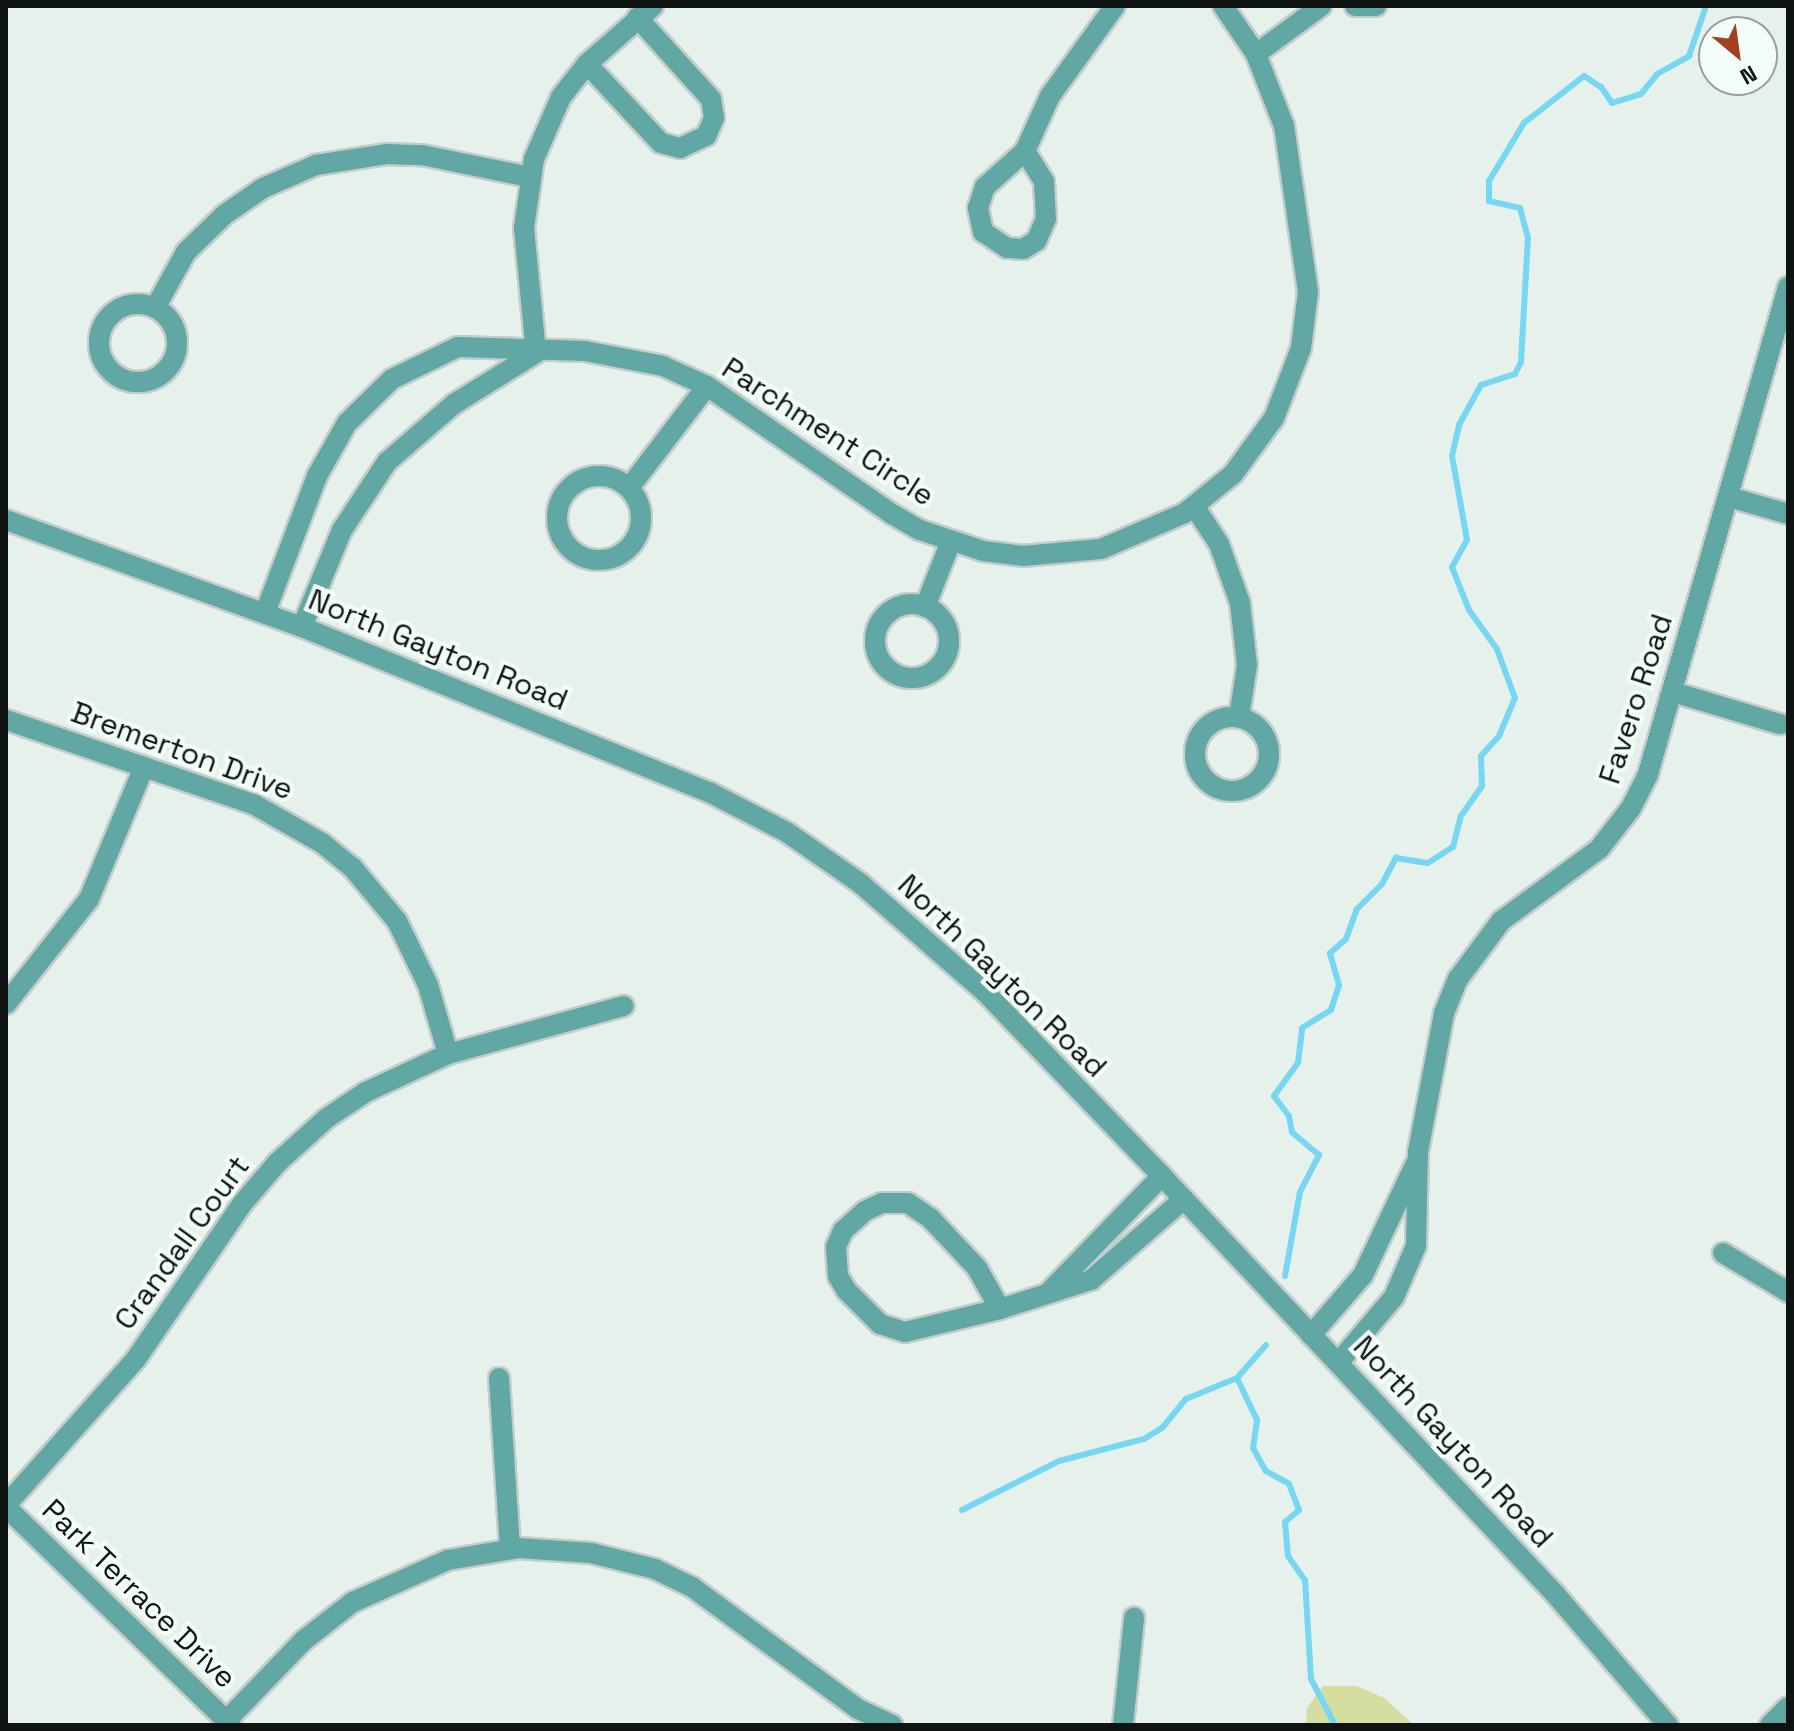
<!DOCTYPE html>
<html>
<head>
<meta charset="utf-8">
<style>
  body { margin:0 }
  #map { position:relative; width:1794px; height:1731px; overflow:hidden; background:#e6f1ec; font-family:"Space Grotesk",sans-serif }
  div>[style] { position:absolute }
  .green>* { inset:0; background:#d5dda1 }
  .stream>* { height:6px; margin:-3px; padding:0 3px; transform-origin:3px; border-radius:3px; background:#77d6f1 }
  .roads { filter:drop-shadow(2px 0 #c4cdc9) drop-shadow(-2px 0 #c4cdc9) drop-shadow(0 2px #c4cdc9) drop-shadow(0 -2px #c4cdc9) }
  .minor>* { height:20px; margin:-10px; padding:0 10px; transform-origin:10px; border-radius:10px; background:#61a7a4 }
  .minor>.ring { margin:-10px; padding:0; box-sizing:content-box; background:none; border:20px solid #61a7a4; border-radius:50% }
  span { translate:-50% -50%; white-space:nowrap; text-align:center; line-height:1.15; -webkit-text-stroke:8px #f3fef9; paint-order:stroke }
  .street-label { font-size:30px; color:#0f1311 }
  .frame { position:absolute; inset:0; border:8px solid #0f1311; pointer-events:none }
  .north { position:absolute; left:1698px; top:16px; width:80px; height:80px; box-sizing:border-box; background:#f3fef9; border:2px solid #98a09c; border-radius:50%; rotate:151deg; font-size:22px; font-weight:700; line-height:32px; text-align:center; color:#0f1311 }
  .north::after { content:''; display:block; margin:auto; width:28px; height:36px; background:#a63e21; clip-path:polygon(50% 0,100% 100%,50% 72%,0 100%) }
</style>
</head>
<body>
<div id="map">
  <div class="green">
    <i style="clip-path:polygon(1323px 1686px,1357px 1686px,1384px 1698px,1414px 1725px,1306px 1725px,1307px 1708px)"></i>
  </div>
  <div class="stream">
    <i style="left:1285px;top:1276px;width:85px;rotate:-79.9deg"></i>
    <i style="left:1300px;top:1192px;width:42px;rotate:-62.8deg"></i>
    <i style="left:1319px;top:1155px;width:35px;rotate:-140deg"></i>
    <i style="left:1292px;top:1132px;width:16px;rotate:-101deg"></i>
    <i style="left:1289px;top:1116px;width:25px;rotate:-127deg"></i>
    <i style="left:1274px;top:1096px;width:41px;rotate:-54deg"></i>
    <i style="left:1298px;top:1063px;width:35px;rotate:-83deg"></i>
    <i style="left:1302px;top:1028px;width:34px;rotate:-32deg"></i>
    <i style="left:1331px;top:1010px;width:26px;rotate:-72deg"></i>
    <i style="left:1339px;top:985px;width:33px;rotate:-106deg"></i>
    <i style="left:1330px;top:953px;width:21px;rotate:-41deg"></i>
    <i style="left:1346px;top:939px;width:32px;rotate:-70deg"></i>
    <i style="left:1357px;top:909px;width:35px;rotate:-45deg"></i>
    <i style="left:1382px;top:884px;width:30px;rotate:-62deg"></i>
    <i style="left:1396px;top:858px;width:32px;rotate:9deg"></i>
    <i style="left:1428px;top:863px;width:30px;rotate:-33deg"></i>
    <i style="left:1453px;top:847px;width:32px;rotate:-76deg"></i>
    <i style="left:1461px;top:816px;width:37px;rotate:-55deg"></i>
    <i style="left:1482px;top:786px;width:30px;rotate:-92deg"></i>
    <i style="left:1481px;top:756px;width:27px;rotate:-48deg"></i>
    <i style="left:1499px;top:736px;width:41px;rotate:-67.2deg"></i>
    <i style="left:1515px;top:698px;width:52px;rotate:-110.2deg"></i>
    <i style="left:1497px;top:649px;width:48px;rotate:-125.7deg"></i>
    <i style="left:1469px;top:610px;width:46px;rotate:-111.6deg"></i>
    <i style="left:1452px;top:567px;width:31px;rotate:-61deg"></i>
    <i style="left:1467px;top:540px;width:85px;rotate:-100.1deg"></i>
    <i style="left:1452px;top:456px;width:32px;rotate:-77deg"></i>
    <i style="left:1459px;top:425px;width:46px;rotate:-61.2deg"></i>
    <i style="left:1481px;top:385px;width:36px;rotate:-18deg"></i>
    <i style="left:1515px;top:374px;width:13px;rotate:-63deg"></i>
    <i style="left:1521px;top:362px;width:124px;rotate:-86.8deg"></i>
    <i style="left:1528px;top:238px;width:31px;rotate:-105deg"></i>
    <i style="left:1520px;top:208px;width:32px;rotate:-167deg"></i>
    <i style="left:1489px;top:201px;width:20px;rotate:-90deg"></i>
    <i style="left:1489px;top:181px;width:68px;rotate:-58.9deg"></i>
    <i style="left:1524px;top:123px;width:76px;rotate:-38.1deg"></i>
    <i style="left:1584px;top:76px;width:20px;rotate:33deg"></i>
    <i style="left:1601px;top:87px;width:19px;rotate:55deg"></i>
    <i style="left:1612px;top:103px;width:30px;rotate:-17deg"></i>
    <i style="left:1641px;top:94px;width:26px;rotate:-51deg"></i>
    <i style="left:1657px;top:74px;width:37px;rotate:-29deg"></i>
    <i style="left:1689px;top:56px;width:53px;rotate:-71.2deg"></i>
    <i style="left:1237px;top:1378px;width:47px;rotate:64.5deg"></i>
    <i style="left:1257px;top:1420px;width:28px;rotate:98deg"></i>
    <i style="left:1253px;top:1448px;width:26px;rotate:61deg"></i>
    <i style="left:1266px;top:1471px;width:26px;rotate:29deg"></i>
    <i style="left:1289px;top:1484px;width:28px;rotate:69deg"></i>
    <i style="left:1299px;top:1510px;width:18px;rotate:139deg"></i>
    <i style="left:1285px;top:1522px;width:34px;rotate:85deg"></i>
    <i style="left:1288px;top:1556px;width:29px;rotate:55deg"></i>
    <i style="left:1305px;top:1580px;width:99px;rotate:86.5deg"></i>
    <i style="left:1311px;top:1679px;width:52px;rotate:62.4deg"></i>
    <i style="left:962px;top:1510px;width:109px;rotate:-26.8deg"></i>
    <i style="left:1059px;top:1461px;width:88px;rotate:-14.5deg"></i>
    <i style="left:1144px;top:1439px;width:22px;rotate:-32deg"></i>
    <i style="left:1163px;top:1427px;width:36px;rotate:-51deg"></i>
    <i style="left:1186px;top:1399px;width:55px;rotate:-22.4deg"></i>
    <i style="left:1237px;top:1378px;width:44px;rotate:-48.7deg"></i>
  </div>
  <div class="roads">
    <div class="minor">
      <i style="left:1355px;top:6px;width:21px"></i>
      <i style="left:1256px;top:54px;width:81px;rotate:-36.4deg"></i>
      <i style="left:587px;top:64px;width:108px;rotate:46.9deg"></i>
      <i style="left:661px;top:143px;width:20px;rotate:15deg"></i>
      <i style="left:680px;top:148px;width:29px;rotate:-25deg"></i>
      <i style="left:706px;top:136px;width:20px;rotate:-66deg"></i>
      <i style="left:714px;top:118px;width:19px;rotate:-99deg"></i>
      <i style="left:711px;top:99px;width:110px;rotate:-132.1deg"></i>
      <i style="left:1025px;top:151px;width:36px;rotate:58deg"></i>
      <i style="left:1044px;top:182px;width:37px;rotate:87deg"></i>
      <i style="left:1046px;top:219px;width:24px;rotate:114deg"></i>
      <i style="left:1036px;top:241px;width:15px;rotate:148deg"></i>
      <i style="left:1023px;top:249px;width:16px;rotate:-176deg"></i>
      <i style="left:1007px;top:248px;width:29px;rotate:-146deg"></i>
      <i style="left:983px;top:232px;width:25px;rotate:-102deg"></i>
      <i style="left:978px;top:208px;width:22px;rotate:-72deg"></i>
      <i style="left:985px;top:187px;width:54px;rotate:-42deg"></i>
      <i style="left:1025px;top:151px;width:60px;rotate:-65.6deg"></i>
      <i style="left:1050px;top:96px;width:111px;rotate:-54.2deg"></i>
      <i class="ring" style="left:99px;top:304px;width:58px;height:58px"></i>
      <i style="left:155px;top:308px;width:64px;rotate:-61deg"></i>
      <i style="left:186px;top:252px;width:53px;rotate:-44.2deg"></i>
      <i style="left:224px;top:215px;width:47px;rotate:-34.7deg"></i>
      <i style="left:263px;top:188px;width:58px;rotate:-23.5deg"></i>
      <i style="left:316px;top:165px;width:71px;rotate:-8.9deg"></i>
      <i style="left:386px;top:154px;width:36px;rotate:2deg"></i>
      <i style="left:422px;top:155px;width:109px;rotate:11.6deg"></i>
      <i style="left:536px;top:353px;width:126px;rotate:-95.5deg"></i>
      <i style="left:524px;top:228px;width:70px;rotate:-81.8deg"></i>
      <i style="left:534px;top:159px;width:68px;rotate:-66.5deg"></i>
      <i style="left:561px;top:97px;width:42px;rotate:-51.8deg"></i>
      <i style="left:587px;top:64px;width:88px;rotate:-41.3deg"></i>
      <i class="ring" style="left:557px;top:476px;width:64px;height:64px"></i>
      <i style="left:629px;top:488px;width:128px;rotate:-52.6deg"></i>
      <i style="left:1729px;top:497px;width:61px;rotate:16.1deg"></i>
      <i style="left:1194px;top:506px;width:45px;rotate:56.7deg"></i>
      <i style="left:1219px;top:544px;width:63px;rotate:70.4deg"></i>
      <i style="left:1240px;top:603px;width:62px;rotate:83.6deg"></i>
      <i style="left:1247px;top:665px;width:53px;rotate:98.7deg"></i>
      <i style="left:6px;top:520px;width:315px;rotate:19.9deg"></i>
      <i style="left:302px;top:627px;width:439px;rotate:22.1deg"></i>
      <i style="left:709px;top:792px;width:89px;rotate:27.4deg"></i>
      <i style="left:788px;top:833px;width:88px;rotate:34.8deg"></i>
      <i style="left:860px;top:883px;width:166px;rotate:41.1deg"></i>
      <i style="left:985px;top:992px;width:255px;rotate:46.1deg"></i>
      <i style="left:1162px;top:1176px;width:575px;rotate:46.76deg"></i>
      <i style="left:1556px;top:1595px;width:172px;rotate:49.3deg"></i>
      <i class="ring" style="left:875px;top:604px;width:54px;height:54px"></i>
      <i style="left:925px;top:607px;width:71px;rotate:-68.5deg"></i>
      <i style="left:265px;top:613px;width:147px;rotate:-69.2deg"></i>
      <i style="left:317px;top:476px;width:61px;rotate:-60.5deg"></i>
      <i style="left:347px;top:423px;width:63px;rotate:-44.4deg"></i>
      <i style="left:392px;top:379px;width:73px;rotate:-25.9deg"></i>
      <i style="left:458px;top:347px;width:127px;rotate:1.8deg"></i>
      <i style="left:585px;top:351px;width:79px;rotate:10.9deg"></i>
      <i style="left:663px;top:366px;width:48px;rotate:24.4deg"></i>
      <i style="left:707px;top:386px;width:225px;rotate:34.7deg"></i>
      <i style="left:892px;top:514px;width:32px;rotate:30deg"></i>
      <i style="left:920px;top:530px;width:66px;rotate:18.4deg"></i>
      <i style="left:983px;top:551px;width:40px;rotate:7.1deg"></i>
      <i style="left:1023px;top:556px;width:78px;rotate:-5.1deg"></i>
      <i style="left:1101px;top:549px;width:91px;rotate:-23.2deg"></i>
      <i style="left:1185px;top:513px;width:62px;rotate:-39.1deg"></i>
      <i style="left:1233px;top:474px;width:69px;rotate:-53.8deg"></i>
      <i style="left:1274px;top:418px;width:75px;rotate:-68.9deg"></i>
      <i style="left:1301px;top:348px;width:56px;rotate:-82.9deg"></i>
      <i style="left:1308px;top:292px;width:168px;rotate:-98.2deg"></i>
      <i style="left:1284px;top:126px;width:77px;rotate:-111.3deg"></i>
      <i style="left:1256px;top:54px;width:58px;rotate:-124.5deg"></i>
      <i style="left:302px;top:627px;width:105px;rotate:-67.6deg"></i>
      <i style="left:342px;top:530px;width:82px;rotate:-56.5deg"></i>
      <i style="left:387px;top:462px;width:89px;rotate:-40.9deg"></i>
      <i style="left:454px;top:404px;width:97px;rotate:-31.9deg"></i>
      <i style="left:1673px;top:692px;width:112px;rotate:16.7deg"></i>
      <i class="ring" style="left:1195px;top:717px;width:54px;height:54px"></i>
      <i style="left:6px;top:720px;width:263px;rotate:18.8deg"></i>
      <i style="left:255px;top:805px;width:77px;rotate:29.6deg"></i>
      <i style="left:322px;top:843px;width:38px;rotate:39deg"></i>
      <i style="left:352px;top:867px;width:70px;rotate:50.2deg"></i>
      <i style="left:397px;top:921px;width:71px;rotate:64.2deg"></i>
      <i style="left:428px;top:985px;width:72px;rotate:73.8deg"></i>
      <i style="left:6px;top:1004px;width:134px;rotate:-51.7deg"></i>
      <i style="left:89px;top:899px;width:143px;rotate:-67.4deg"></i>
      <i style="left:1723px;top:1253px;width:76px;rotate:31deg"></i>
      <i style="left:1049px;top:1292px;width:162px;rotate:-45.8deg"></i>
      <i style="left:1000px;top:1309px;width:47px;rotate:-119.3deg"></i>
      <i style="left:977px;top:1268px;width:69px;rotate:-133.2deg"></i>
      <i style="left:930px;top:1218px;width:27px;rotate:-146deg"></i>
      <i style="left:908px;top:1203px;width:26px;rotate:180deg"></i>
      <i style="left:882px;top:1203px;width:19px;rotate:155deg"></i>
      <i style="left:865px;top:1211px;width:30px;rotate:138deg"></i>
      <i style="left:843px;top:1231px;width:17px;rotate:114deg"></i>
      <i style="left:836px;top:1247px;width:29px;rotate:86deg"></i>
      <i style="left:838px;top:1276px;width:16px;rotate:60deg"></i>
      <i style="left:846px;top:1290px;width:48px;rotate:45deg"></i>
      <i style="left:880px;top:1324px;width:26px;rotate:18deg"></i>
      <i style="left:905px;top:1332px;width:98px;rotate:-13.6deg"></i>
      <i style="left:1000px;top:1309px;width:96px;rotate:-17.7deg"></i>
      <i style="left:1091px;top:1280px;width:123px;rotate:-41.1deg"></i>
      <i style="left:1311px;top:1335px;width:79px;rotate:-49.1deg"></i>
      <i style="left:1363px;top:1275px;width:122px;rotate:-64.7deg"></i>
      <i style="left:1338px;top:1363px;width:87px;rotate:-49.7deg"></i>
      <i style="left:1394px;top:1297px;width:56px;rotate:-66.7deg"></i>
      <i style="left:1416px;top:1246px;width:94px;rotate:-88.8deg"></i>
      <i style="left:1418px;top:1152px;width:141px;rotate:-79.4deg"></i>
      <i style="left:1444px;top:1013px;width:37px;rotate:-68deg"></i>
      <i style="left:1458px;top:979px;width:72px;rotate:-53.4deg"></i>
      <i style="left:1501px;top:921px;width:122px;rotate:-36.3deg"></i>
      <i style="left:1599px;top:849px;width:52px;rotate:-52deg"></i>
      <i style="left:1631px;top:808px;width:38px;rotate:-63deg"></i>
      <i style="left:1648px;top:774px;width:507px;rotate:-73.96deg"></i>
      <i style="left:499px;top:1378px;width:171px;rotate:86.3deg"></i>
      <i style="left:6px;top:1505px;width:195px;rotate:-48.3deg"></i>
      <i style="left:136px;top:1359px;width:188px;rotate:-55.6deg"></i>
      <i style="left:242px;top:1204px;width:54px;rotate:-49.5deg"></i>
      <i style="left:277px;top:1163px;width:67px;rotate:-42deg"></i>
      <i style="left:327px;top:1118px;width:47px;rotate:-33.7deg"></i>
      <i style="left:366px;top:1092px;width:90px;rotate:-24.9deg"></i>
      <i style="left:448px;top:1054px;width:182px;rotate:-15.3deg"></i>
      <i style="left:6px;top:1507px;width:313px;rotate:44.1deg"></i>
      <i style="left:227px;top:1720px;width:110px;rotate:-46.1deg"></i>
      <i style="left:303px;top:1641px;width:63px;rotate:-38deg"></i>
      <i style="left:353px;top:1602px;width:104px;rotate:-23.9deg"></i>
      <i style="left:448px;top:1560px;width:71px;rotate:-9.7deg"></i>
      <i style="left:518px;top:1548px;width:73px;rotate:3.9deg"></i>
      <i style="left:591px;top:1553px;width:66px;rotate:14deg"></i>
      <i style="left:655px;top:1569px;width:41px;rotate:25.9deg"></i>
      <i style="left:692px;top:1587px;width:206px;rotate:36.3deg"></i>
      <i style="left:858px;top:1709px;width:38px;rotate:25deg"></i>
      <i style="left:1123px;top:1725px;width:108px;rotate:-84.1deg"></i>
      <i style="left:1770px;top:1725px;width:25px;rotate:-45deg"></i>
    </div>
  </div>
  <div class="street-label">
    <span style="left:828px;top:432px;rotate:33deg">Parchment Circle</span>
    <span style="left:438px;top:650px;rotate:22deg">North Gayton Road</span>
    <span style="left:1636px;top:699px;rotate:-72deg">Favero Road</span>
    <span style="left:182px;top:751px;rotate:20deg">Bremerton Drive</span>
    <span style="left:1002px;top:976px;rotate:44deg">North Gayton Road</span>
    <span style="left:182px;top:1243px;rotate:-54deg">Crandall Court</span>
    <span style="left:1453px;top:1442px;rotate:47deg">North Gayton Road</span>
    <span style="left:139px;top:1594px;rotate:44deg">Park Terrace Drive</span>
  </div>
  <div class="frame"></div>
  <div class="north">N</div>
</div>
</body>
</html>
